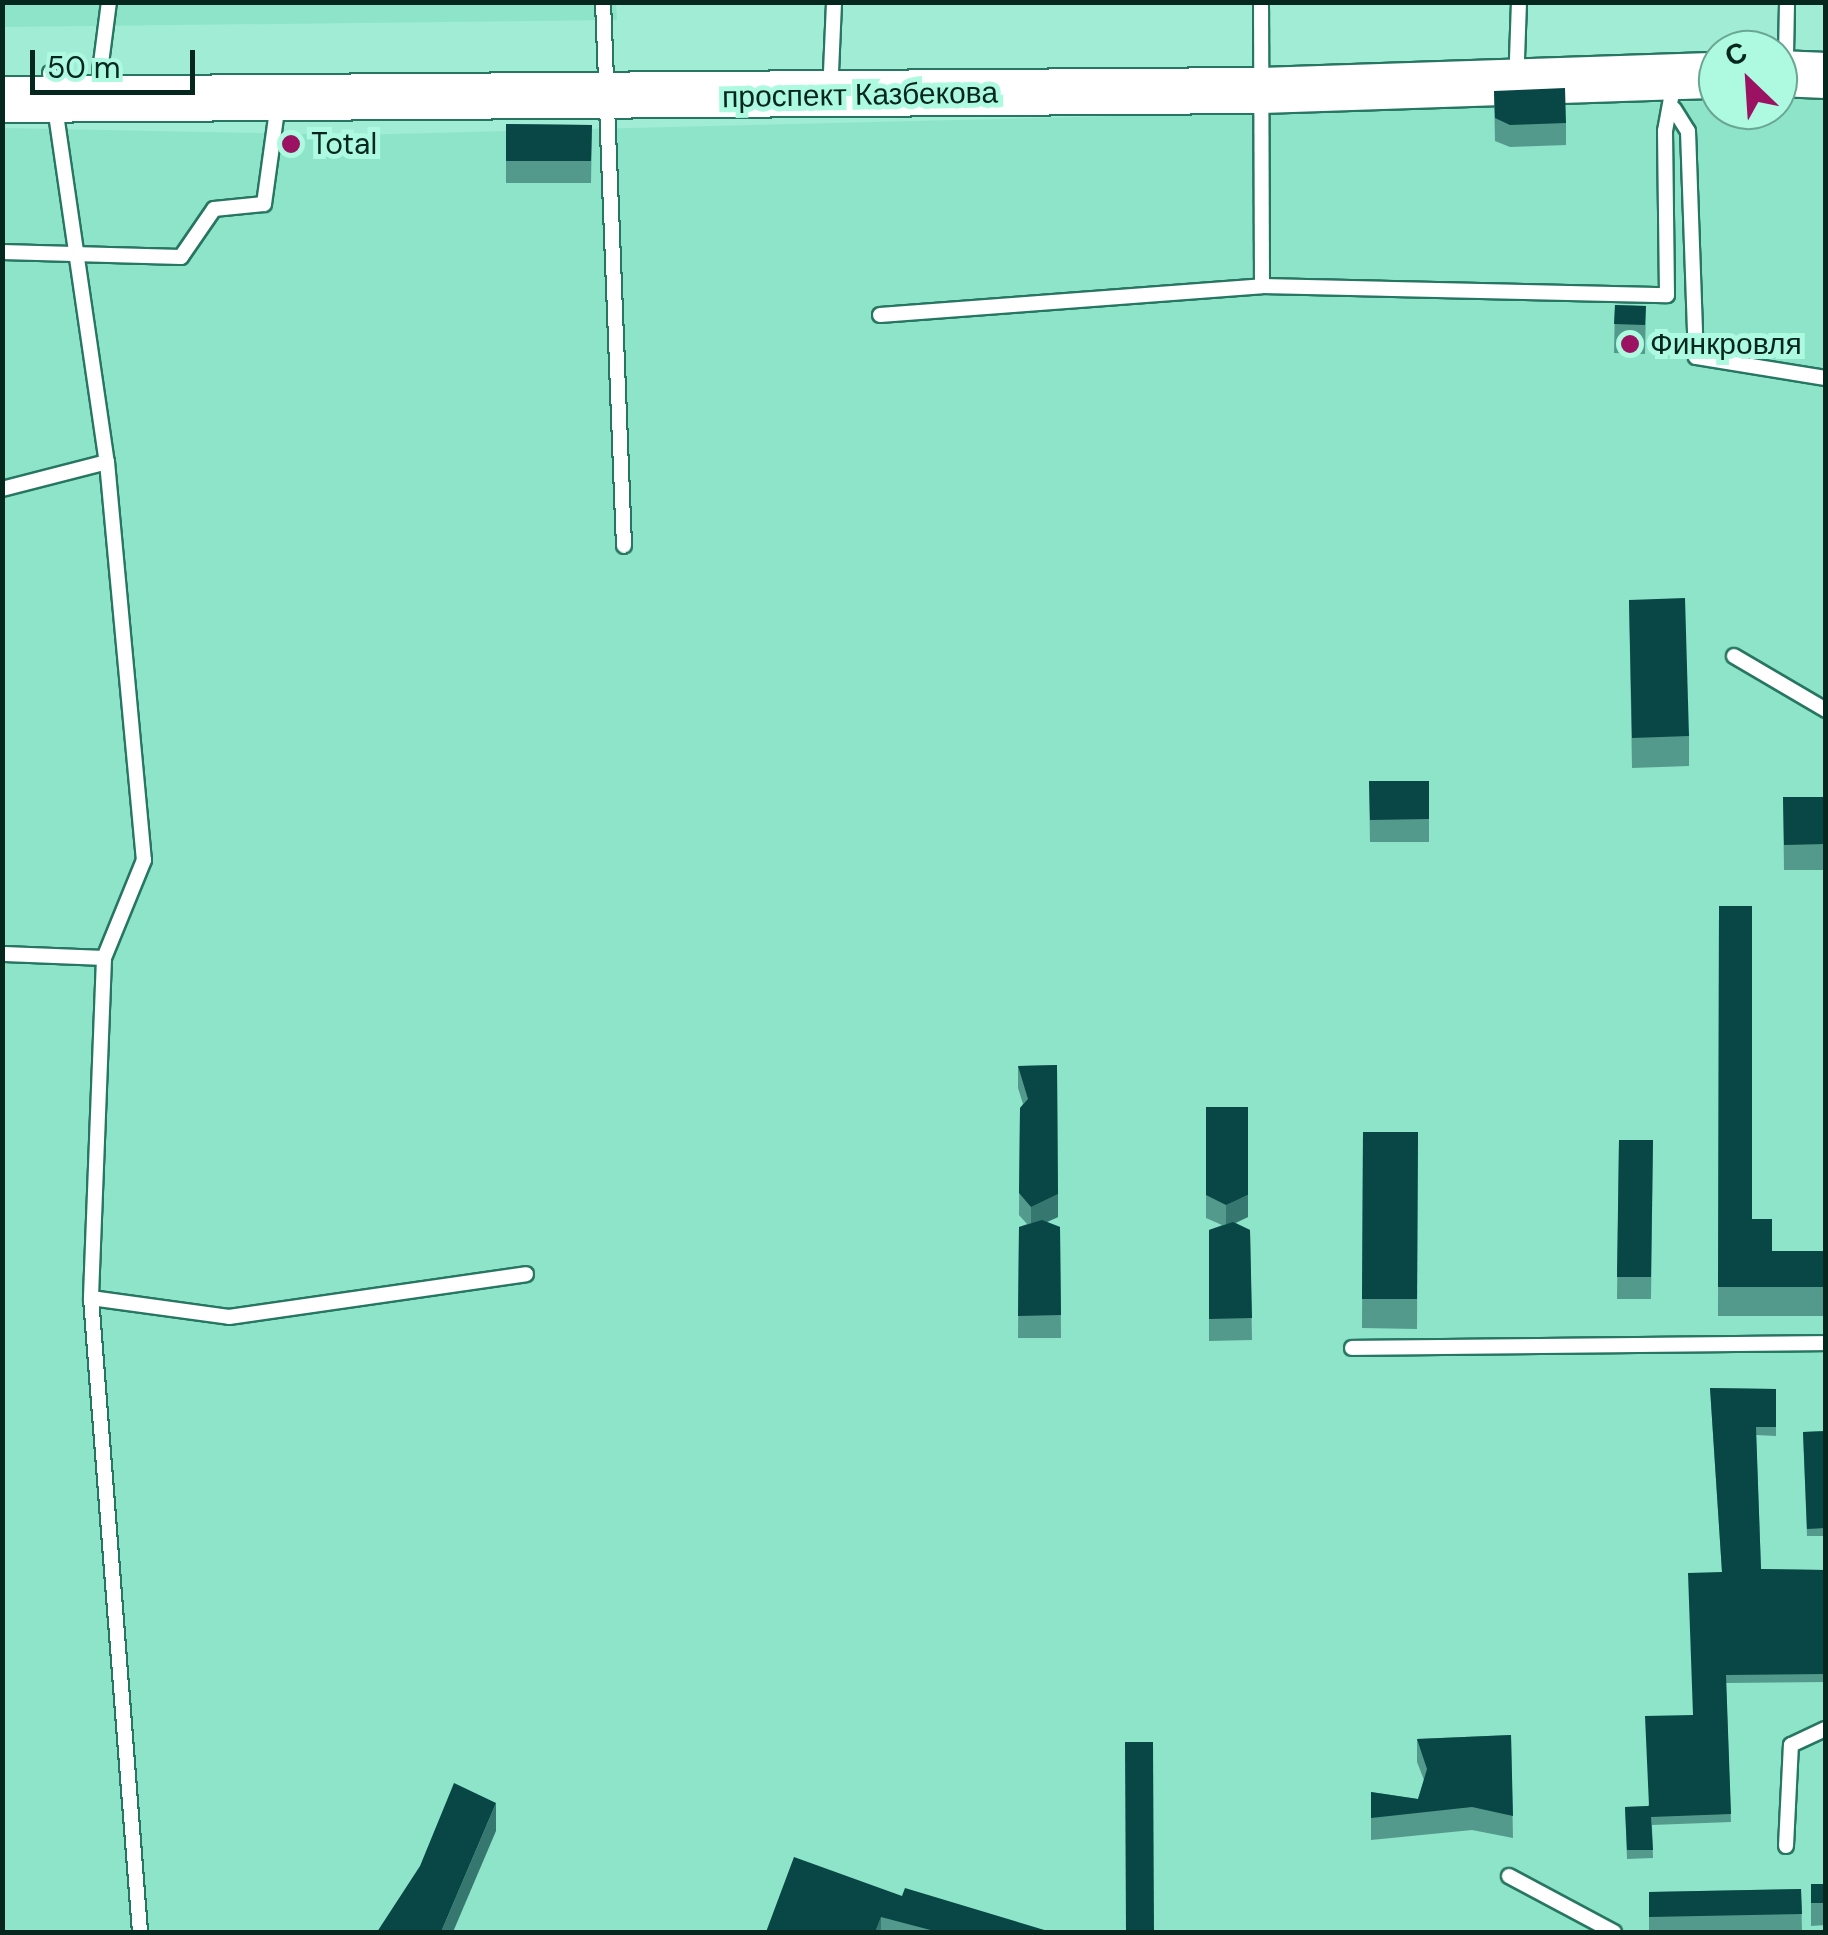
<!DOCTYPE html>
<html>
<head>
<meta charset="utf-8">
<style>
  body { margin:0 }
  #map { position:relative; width:1828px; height:1935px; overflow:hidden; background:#a0ecd4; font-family:"DM Sans",sans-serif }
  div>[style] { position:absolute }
  .built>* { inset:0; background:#8de4c9 }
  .roads { filter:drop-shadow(2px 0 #277661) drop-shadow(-2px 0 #277661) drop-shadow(0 2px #277661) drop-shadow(0 -2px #277661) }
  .service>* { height:14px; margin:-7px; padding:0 7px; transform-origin:7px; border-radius:7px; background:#fff }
  .trunk>* { height:45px; margin:-22.5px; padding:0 22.5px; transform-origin:22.5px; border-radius:22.5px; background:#fff }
  .wall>* { inset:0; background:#549a8c }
  .shaded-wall>* { inset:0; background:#367870 }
  .building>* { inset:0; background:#084745 }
  .dots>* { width:28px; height:28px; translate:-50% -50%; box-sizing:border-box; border:5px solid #adfae1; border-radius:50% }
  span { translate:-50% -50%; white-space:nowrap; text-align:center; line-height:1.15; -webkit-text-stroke:10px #adfae1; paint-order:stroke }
  .street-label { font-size:30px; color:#06271e }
  .poi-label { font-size:30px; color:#06271e }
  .left { translate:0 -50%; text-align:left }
  .frame { position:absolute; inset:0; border:5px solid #06271e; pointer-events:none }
  .north { position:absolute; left:1698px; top:30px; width:100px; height:100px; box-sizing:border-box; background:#adfae1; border:2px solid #6aa693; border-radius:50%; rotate:335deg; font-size:28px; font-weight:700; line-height:40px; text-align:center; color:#06271e }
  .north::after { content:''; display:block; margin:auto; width:35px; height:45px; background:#9c1263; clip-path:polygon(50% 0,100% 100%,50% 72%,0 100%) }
  .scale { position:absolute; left:30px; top:50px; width:165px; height:45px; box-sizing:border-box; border:5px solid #06271e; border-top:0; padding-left:12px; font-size:30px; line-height:35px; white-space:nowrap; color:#06271e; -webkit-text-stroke:8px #adfae1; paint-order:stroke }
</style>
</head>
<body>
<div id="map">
  <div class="built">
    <i style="clip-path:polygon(3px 2px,616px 2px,617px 20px,3px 27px)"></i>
    <i style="clip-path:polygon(1825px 98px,1825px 1932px,3px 1932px,3px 128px,352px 135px,1718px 101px,1718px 110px,1778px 110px,1778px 99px)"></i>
  </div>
  <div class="roads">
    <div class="service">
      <i style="left:603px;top:2px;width:544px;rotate:87.79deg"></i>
      <i style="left:1786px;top:55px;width:53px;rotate:-88.9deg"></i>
      <i style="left:1517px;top:59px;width:57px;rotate:-88deg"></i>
      <i style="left:100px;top:71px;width:70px;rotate:-82.6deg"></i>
      <i style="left:831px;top:72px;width:70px;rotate:-87.5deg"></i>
      <i style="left:50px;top:73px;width:393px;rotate:81.7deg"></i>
      <i style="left:107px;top:462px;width:400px;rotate:84.7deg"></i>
      <i style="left:144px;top:860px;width:106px;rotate:112.2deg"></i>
      <i style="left:104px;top:958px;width:340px;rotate:92.2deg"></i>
      <i style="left:91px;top:1298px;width:636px;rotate:85.58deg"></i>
      <i style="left:1674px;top:109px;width:26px;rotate:58deg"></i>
      <i style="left:1688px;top:131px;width:226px;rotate:88deg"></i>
      <i style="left:1696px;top:357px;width:132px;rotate:9.2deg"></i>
      <i style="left:2px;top:252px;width:179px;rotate:1.6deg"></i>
      <i style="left:181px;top:257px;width:58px;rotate:-55.5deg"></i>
      <i style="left:214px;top:209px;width:50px;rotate:-5.7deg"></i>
      <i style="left:264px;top:204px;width:102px;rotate:-82.1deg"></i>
      <i style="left:1262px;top:286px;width:405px;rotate:1.3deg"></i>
      <i style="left:1667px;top:295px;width:164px;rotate:-90.7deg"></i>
      <i style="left:1665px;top:131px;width:50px;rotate:-79.6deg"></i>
      <i style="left:880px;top:315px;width:383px;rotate:-4.3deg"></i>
      <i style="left:1262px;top:286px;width:284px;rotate:-90.2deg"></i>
      <i style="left:2px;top:489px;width:108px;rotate:-14.4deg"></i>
      <i style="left:1734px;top:656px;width:107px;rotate:30.4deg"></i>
      <i style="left:2px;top:954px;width:102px;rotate:2.2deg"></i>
      <i style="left:91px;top:1298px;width:139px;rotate:7.8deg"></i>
      <i style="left:229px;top:1317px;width:300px;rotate:-8.2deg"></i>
      <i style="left:1352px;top:1348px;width:474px;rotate:-0.6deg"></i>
      <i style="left:1786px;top:1846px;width:101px;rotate:-87.2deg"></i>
      <i style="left:1791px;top:1745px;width:38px;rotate:-25deg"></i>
      <i style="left:1509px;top:1876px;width:119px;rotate:28.1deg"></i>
    </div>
    <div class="trunk">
      <i style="left:1778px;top:73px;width:48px;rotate:2.4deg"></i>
      <i style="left:2px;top:99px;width:1259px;rotate:-0.41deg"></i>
      <i style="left:1261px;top:90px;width:457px;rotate:-1.9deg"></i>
    </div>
  </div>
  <div class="wall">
    <i style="clip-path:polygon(1494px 91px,1566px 123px,1566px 145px,1510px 147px,1495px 141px)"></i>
    <i style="clip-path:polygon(506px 124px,592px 125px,591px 183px,506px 183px)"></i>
    <i style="clip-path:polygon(1615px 305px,1646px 306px,1645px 354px,1614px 353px)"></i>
    <i style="clip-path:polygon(1629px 600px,1689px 736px,1689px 766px,1632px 768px)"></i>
    <i style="clip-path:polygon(1369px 781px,1429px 781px,1429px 842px,1370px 842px)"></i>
    <i style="clip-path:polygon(1783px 797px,1826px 797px,1826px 870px,1784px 870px)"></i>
    <i style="clip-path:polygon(1719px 906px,1752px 1219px,1772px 1251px,1826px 1251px,1826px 1316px,1718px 1316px)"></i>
    <i style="clip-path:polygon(1057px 1065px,1058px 1217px,1047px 1222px,1060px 1227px,1061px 1338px,1018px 1338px,1019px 1227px,1027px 1224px,1019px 1215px,1020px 1108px,1023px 1104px,1018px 1088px,1018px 1066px)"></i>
    <i style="clip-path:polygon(1206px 1107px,1248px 1217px,1236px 1223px,1250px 1230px,1252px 1340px,1209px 1341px,1209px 1230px,1222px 1225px,1206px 1218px)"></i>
    <i style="clip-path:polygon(1363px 1132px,1418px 1132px,1417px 1329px,1362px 1328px)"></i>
    <i style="clip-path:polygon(1619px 1140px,1653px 1140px,1651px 1299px,1617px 1299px)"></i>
    <i style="clip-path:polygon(1710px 1388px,1776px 1389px,1776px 1436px,1756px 1435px,1761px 1569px,1826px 1570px,1826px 1682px,1726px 1683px,1731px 1822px,1652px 1825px,1653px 1858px,1627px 1859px,1625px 1807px,1648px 1806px,1693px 1715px,1722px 1572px)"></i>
    <i style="clip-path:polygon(1826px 1431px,1826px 1536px,1807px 1536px,1803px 1432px)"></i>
    <i style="clip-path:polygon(1511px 1735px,1513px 1838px,1472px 1830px,1371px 1840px,1371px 1792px,1418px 1799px,1424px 1780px,1417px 1762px,1417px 1739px)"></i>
    <i style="clip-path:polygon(1811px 1884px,1826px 1884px,1826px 1925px,1811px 1926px)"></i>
    <i style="clip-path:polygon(1801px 1889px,1802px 1932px,1649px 1932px,1649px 1892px)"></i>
    <i style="clip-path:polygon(902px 1896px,1051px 1932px,766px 1932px)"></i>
  </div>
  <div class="shaded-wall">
    <i style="clip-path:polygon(1058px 1194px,1058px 1217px,1031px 1229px,1031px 1207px)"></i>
    <i style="clip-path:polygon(1248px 1195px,1248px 1217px,1226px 1227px,1226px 1205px)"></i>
    <i style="clip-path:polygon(496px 1803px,496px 1831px,453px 1932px,441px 1932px)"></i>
    <i style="clip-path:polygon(881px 1917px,881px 1932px,875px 1932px)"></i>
  </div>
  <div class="building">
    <i style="clip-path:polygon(1565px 88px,1566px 123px,1510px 125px,1495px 118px,1494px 91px)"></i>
    <i style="clip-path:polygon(506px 124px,592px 125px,591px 161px,506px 161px)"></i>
    <i style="clip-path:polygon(1615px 305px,1646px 306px,1645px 325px,1614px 324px)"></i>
    <i style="clip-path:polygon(1685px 598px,1689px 736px,1632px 738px,1629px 600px)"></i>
    <i style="clip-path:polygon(1369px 781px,1429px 781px,1429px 819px,1370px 820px)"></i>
    <i style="clip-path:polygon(1783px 797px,1826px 797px,1826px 844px,1784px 845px)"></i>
    <i style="clip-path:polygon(1719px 906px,1752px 906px,1752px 1219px,1772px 1219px,1772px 1251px,1826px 1251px,1826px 1287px,1718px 1287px)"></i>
    <i style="clip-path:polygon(1057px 1065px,1058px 1194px,1031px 1207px,1019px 1193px,1020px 1108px,1028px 1099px,1018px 1066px)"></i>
    <i style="clip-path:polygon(1206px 1107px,1248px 1107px,1248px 1195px,1226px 1205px,1206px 1195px)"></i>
    <i style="clip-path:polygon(1363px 1132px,1418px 1132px,1417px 1299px,1362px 1299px)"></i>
    <i style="clip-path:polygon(1619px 1140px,1653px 1140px,1651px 1277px,1617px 1277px)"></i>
    <i style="clip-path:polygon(1042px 1220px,1060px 1227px,1061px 1315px,1018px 1316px,1019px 1227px)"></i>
    <i style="clip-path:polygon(1233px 1222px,1250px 1230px,1252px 1318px,1209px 1319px,1209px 1230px)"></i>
    <i style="clip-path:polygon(1710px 1388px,1776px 1389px,1776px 1427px,1756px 1427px,1761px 1569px,1826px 1570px,1826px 1674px,1726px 1675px,1731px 1814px,1651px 1817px,1653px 1850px,1627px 1850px,1625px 1807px,1649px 1806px,1645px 1716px,1693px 1715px,1688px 1573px,1722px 1572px)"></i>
    <i style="clip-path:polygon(1826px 1431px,1826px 1528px,1807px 1529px,1803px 1432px)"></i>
    <i style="clip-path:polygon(1511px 1735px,1513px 1816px,1472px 1807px,1371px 1818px,1371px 1792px,1418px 1799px,1427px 1769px,1417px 1739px)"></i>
    <i style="clip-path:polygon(1125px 1742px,1153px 1742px,1154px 1932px,1126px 1932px)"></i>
    <i style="clip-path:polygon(454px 1783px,496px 1803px,441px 1932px,377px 1932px,420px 1866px)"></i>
    <i style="clip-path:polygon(794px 1857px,902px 1896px,905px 1888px,1051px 1932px,938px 1932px,881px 1917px,875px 1932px,766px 1932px)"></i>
    <i style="clip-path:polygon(1811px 1884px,1826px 1884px,1826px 1903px,1811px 1903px)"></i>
    <i style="clip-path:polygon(1801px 1889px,1802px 1914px,1649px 1917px,1649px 1892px)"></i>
  </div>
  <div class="dots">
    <i style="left:291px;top:144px;background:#9c1263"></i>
    <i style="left:1630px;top:344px;background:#9c1263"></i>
  </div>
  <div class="street-label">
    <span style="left:860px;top:95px;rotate:-1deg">проспект Казбекова</span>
  </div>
  <div class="poi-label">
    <span class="left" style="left:311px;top:144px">Total</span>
    <span class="left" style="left:1650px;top:344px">Финкровля</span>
  </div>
  <div class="frame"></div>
  <div class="north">С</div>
  <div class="scale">50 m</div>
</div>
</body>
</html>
